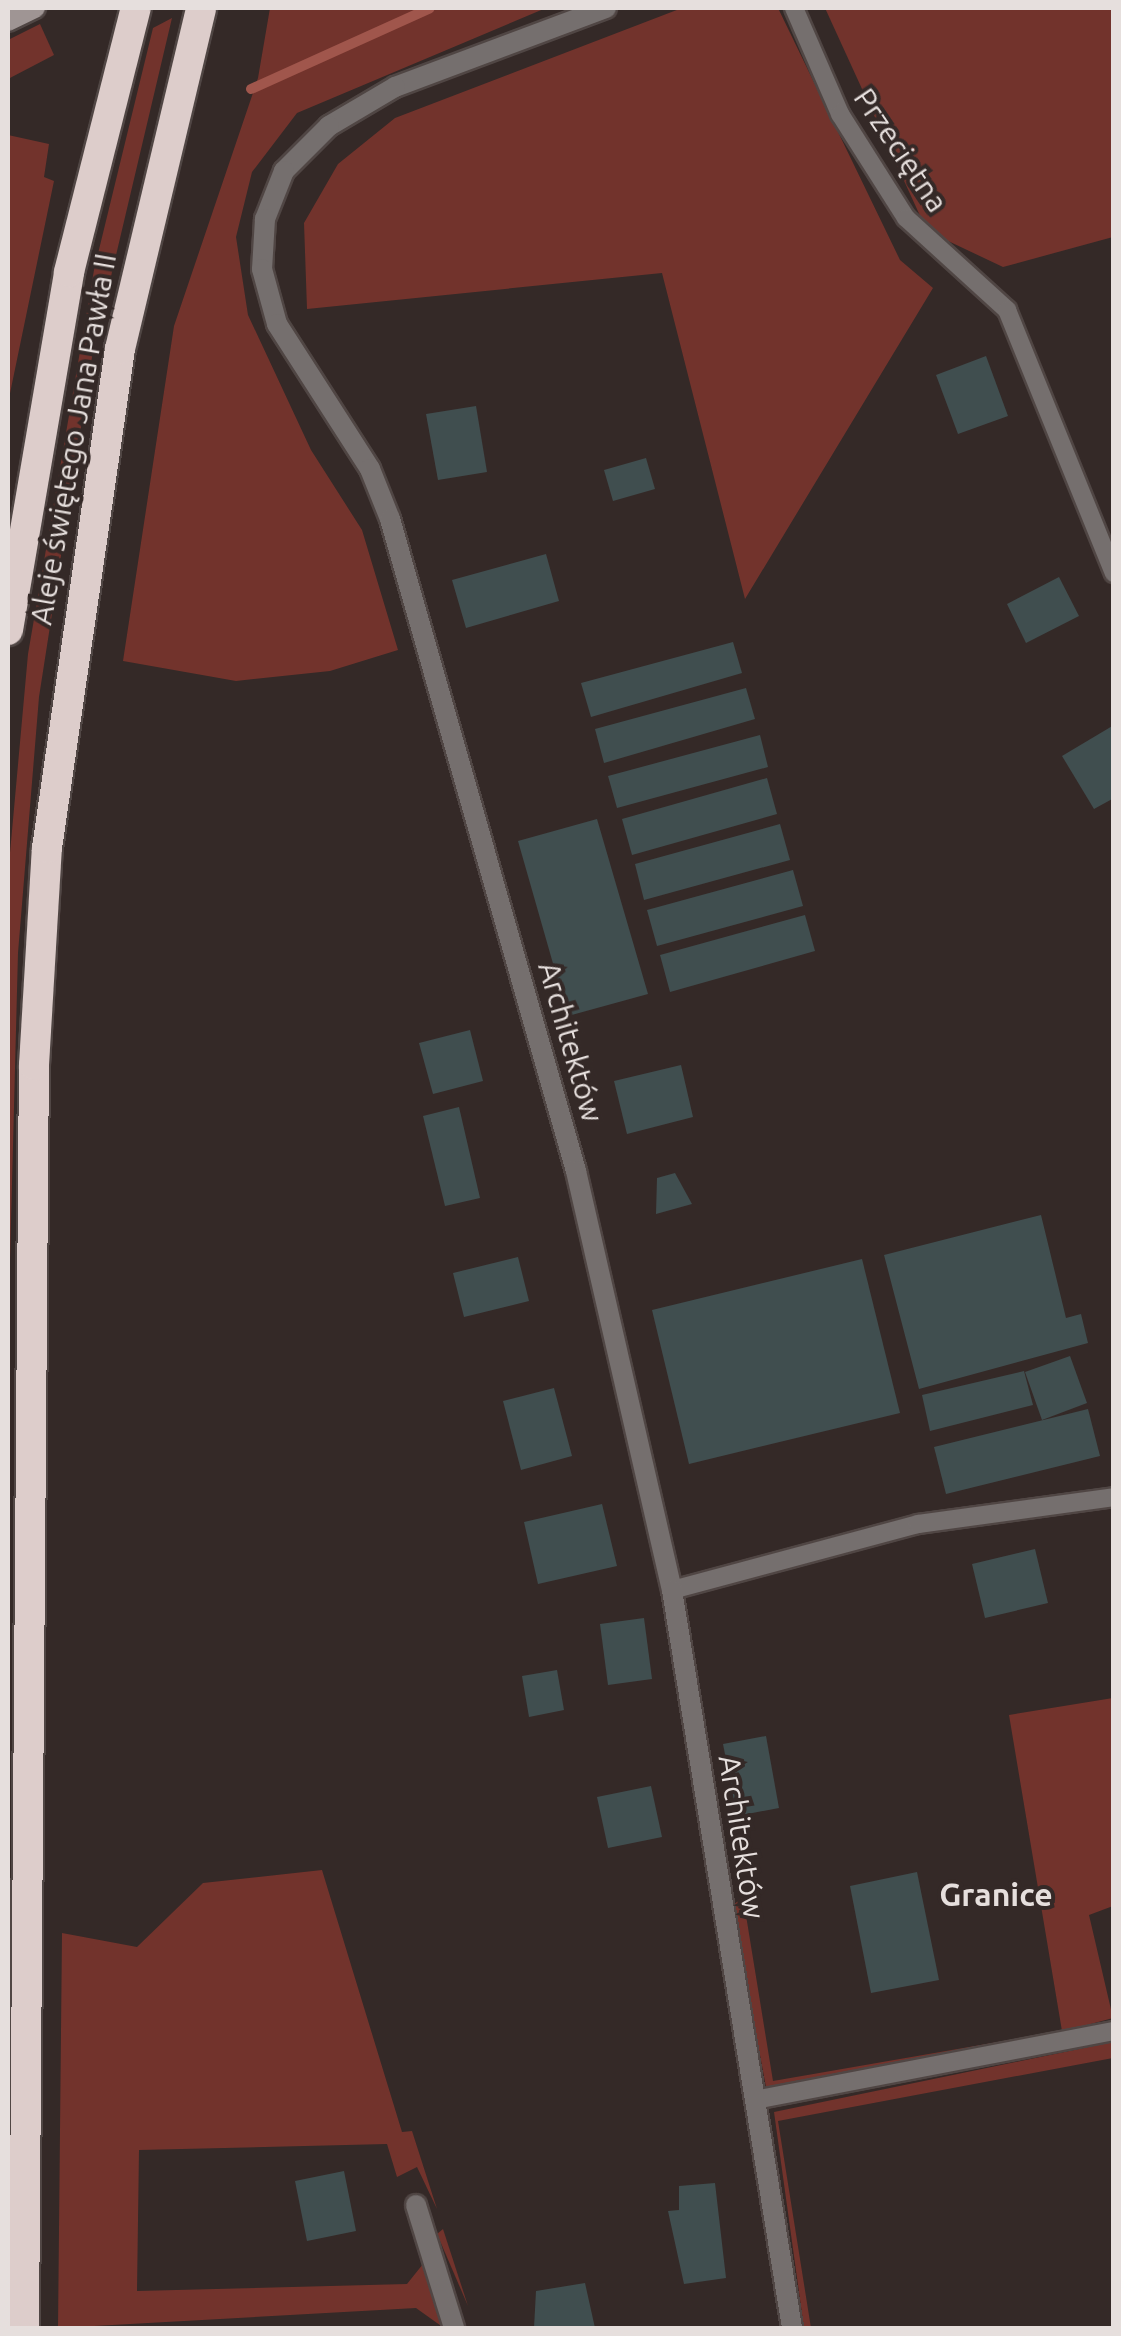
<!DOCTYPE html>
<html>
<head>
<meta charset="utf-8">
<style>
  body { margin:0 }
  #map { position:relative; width:1121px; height:2336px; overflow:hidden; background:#342927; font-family:Ubuntu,sans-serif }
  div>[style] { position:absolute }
  .green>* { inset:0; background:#72332c }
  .stream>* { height:10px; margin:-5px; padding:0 5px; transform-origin:5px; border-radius:5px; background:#a0564c }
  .building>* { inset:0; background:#404e4f }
  .roads { filter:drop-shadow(2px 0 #504644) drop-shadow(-2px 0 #504644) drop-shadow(0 2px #504644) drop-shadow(0 -2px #504644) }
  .lane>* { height:18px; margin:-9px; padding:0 9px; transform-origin:9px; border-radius:9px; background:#756f6e }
  .street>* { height:20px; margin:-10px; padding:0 10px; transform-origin:10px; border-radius:10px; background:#756f6e }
  .secondary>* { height:20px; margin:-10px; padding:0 10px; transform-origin:10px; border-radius:10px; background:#9f9594 }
  .highway>* { height:30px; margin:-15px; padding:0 15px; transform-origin:15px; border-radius:15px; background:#ddcdcb }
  span { translate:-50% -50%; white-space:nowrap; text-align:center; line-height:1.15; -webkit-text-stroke:8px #342927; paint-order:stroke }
  .street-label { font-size:30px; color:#e6dfdd }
  .neighbourhood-label { font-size:32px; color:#e6dfdd; font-weight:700 }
  .frame { position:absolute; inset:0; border:10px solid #e6dfdd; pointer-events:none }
</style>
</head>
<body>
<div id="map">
  <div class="green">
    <i style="clip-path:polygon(270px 8px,546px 8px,297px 113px,252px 172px,236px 237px,248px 315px,311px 450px,362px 530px,398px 650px,330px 671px,236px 681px,123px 661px,174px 326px,258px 78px)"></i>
    <i style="clip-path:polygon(682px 8px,778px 8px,900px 260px,933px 288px,745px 599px,662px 273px,307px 309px,304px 223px,338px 164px,395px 118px)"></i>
    <i style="clip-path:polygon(825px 8px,1113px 8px,1113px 237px,1003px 267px,927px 231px)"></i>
    <i style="clip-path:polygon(172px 18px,92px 357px,39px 697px,18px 953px,8px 1338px,8px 875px,28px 654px,94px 270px,153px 28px)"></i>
    <i style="clip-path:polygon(40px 24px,54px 55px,8px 79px,8px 40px)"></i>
    <i style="clip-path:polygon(8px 135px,49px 144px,44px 177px,54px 181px,8px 403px)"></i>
    <i style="clip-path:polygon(1113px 1698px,1113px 1906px,1089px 1915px,1113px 2018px,1024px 2042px,766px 2087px,732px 1906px,743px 1897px,773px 2081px,1062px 2031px,1009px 1715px)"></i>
    <i style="clip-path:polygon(322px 1870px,402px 2132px,412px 2131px,437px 2209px,417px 2167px,397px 2177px,387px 2144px,139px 2150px,137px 2291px,407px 2284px,423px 2264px,444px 2328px,416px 2308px,58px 2328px,62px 1933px,137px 1947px,203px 1883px)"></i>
    <i style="clip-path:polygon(1113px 2042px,1113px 2058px,778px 2121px,811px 2328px,804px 2328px,774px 2112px)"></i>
    <i style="clip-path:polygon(443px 2229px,468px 2306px,437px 2234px)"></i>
  </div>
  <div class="stream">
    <i style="left:251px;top:89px;width:196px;rotate:-24.3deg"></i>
  </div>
  <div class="building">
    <i style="clip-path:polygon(986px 356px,1008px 416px,958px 434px,936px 375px)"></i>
    <i style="clip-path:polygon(476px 406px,487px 472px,438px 480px,426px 414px)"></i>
    <i style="clip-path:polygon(646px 458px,655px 489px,613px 501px,604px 470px)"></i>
    <i style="clip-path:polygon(546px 554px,559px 601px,466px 628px,452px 580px)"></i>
    <i style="clip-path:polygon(1059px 577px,1079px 616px,1026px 643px,1007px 604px)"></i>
    <i style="clip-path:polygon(733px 642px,742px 673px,591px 717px,581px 683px)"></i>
    <i style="clip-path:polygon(746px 688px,755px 719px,604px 763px,595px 729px)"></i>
    <i style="clip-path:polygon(1114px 725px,1114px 798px,1094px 809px,1062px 756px)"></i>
    <i style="clip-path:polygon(760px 735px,768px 767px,617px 808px,608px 776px)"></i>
    <i style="clip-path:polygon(767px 778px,777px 814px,632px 855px,622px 819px)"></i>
    <i style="clip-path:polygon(597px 819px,648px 994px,568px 1016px,518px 841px)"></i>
    <i style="clip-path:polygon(780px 824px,790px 860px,644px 900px,635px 864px)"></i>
    <i style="clip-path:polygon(793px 870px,803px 906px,657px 946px,647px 910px)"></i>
    <i style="clip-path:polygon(805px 915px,815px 951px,670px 992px,660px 955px)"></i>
    <i style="clip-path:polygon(470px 1030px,483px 1081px,433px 1094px,419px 1043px)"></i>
    <i style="clip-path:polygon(681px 1065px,693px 1117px,627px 1134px,614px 1081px)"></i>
    <i style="clip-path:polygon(459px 1107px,480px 1198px,445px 1206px,423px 1116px)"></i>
    <i style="clip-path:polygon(675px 1173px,692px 1204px,656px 1214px,657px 1178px)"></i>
    <i style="clip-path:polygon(1041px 1215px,1066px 1318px,1081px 1314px,1088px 1343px,919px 1389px,884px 1255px)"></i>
    <i style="clip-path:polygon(518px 1257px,529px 1301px,464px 1317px,453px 1273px)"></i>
    <i style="clip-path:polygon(862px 1259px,900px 1413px,689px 1464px,652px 1310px)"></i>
    <i style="clip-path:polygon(1070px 1356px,1087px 1403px,1042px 1420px,1025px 1372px)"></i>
    <i style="clip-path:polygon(1024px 1371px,1033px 1405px,930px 1431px,922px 1395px)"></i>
    <i style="clip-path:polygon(554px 1388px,572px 1456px,521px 1470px,503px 1401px)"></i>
    <i style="clip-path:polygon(1088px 1409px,1100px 1456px,946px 1494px,934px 1447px)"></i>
    <i style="clip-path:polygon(602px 1504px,617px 1566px,538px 1584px,524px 1522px)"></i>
    <i style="clip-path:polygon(1035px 1549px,1048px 1603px,985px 1618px,972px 1564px)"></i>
    <i style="clip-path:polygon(644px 1618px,652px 1679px,608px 1685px,600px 1624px)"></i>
    <i style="clip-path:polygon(557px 1670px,564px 1710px,529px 1717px,522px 1676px)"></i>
    <i style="clip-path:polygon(766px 1736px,779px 1808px,737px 1816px,723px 1744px)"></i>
    <i style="clip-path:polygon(651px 1786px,662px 1837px,608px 1848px,597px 1797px)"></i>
    <i style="clip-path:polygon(917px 1872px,939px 1980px,871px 1993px,850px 1886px)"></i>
    <i style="clip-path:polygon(344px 2171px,356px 2231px,307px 2241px,295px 2181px)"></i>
    <i style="clip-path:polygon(715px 2183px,726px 2278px,684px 2284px,668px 2211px,679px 2210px,679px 2186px)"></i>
    <i style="clip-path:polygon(585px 2283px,595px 2328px,534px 2328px,536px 2291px)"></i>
  </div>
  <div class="roads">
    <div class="lane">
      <i style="left:794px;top:8px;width:116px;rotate:66.5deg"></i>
      <i style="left:840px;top:114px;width:123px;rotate:57.6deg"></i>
      <i style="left:906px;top:218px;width:137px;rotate:42.3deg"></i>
      <i style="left:1007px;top:310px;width:284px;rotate:67.9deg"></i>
      <i style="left:672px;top:1590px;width:255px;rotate:-15deg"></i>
      <i style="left:918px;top:1524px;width:198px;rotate:-7.8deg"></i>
      <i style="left:755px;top:2100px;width:366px;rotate:-10.9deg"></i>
    </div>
    <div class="street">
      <i style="left:606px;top:8px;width:225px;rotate:159.5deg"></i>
      <i style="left:395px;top:87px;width:77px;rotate:149.4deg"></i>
      <i style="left:329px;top:126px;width:64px;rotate:135deg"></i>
      <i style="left:284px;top:171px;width:52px;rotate:111.6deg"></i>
      <i style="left:265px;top:219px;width:50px;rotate:93.4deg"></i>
      <i style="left:262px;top:269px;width:57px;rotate:74.7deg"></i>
      <i style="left:277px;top:324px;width:172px;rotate:57.3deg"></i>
      <i style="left:370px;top:469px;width:54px;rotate:68.2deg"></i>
      <i style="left:390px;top:519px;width:678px;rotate:74.08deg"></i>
      <i style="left:576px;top:1171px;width:430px;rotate:77.1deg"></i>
      <i style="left:672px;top:1590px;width:748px;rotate:80.76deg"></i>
      <i style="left:416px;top:2205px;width:129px;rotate:72.8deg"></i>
    </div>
    <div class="secondary">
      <i style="left:8px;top:21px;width:30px;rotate:-26deg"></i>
    </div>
    <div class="highway">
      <i style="left:8px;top:630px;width:363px;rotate:-80.3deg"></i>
      <i style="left:69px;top:272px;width:272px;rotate:-75.8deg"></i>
      <i style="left:24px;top:2328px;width:1263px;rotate:-89.55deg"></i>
      <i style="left:34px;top:1065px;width:217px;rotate:-86.6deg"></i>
      <i style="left:47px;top:848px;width:504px;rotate:-81.68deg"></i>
      <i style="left:120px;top:349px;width:350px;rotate:-76.6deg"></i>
    </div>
  </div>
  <div class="street-label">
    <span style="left:901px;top:150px;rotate:56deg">Przeciętna</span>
    <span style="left:73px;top:439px;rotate:-80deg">Aleje świętego Jana Pawła II</span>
    <span style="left:571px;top:1042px;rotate:74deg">Architektów</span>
    <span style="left:742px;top:1837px;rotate:81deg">Architektów</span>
  </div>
  <div class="neighbourhood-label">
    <span style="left:996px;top:1894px">Granice</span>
  </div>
  <div class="frame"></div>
</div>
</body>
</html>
